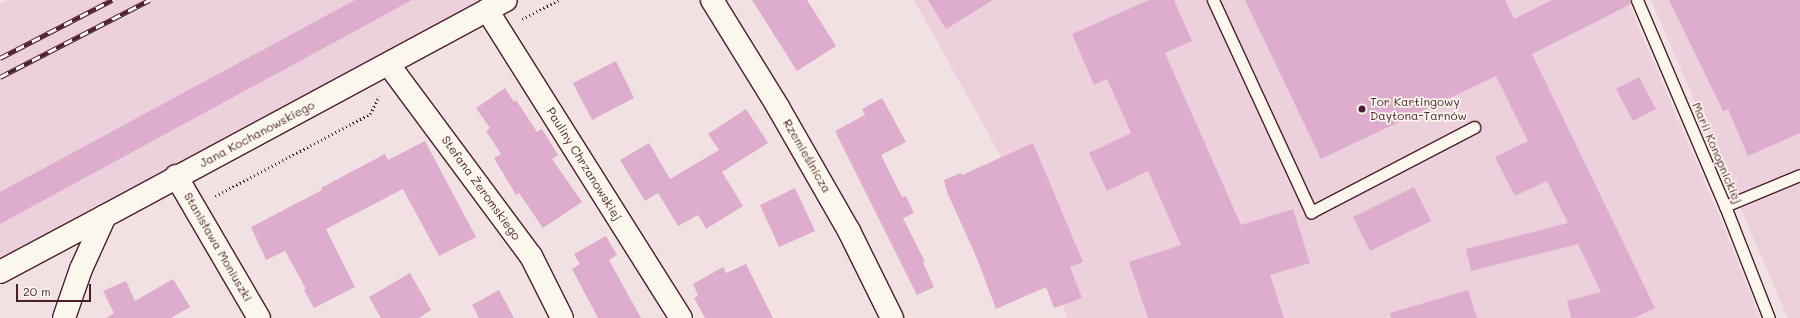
<!DOCTYPE html>
<html>
<head>
<meta charset="utf-8">
<style>
  body { margin:0 }
  #map { position:relative; width:1800px; height:318px; overflow:hidden; background:#f2e1e3; font-family:Mali,sans-serif }
  div>[style] { position:absolute }
  .built>* { inset:0; background:#ecd1dc }
  .building>* { inset:0; background:#deadcd }
  .path>* { height:2.5px; margin-top:-1.25px; transform-origin:0; background:repeating-linear-gradient(90deg,#4a1f2b 0 1px,transparent 0 4px) }
  .roads { filter:drop-shadow(1px 0 #4a1f2b) drop-shadow(-1px 0 #4a1f2b) drop-shadow(0 1px #4a1f2b) drop-shadow(0 -1px #4a1f2b) }
  .lane>* { height:11px; margin:-5.5px; padding:0 5.5px; transform-origin:5.5px; border-radius:5.5px; background:#fbf7ec }
  .street>* { height:22px; margin:-11px; padding:0 11px; transform-origin:11px; border-radius:11px; background:#fbf7ec }
  .secondary>* { height:22px; margin:-11px; padding:0 11px; transform-origin:11px; border-radius:11px; background:#fbf7ec }
  .rail>* { height:4.5px; margin-top:-2.25px; transform-origin:0; background:repeating-linear-gradient(90deg,#fbf7ec 0 9px,#4a1f2b 0 18px); box-sizing:border-box; border-block:1px solid #4a1f2b }
  .dots>* { width:11px; height:11px; translate:-50% -50%; box-sizing:border-box; border:2px solid #fbf7ec; border-radius:50% }
  span { translate:-50% -50%; white-space:nowrap; text-align:center; line-height:1.15; -webkit-text-stroke:3.5px #fbf7ec; paint-order:stroke }
  .poi-label { font-size:12px; color:#4a1f2b }
  .left { translate:0 -50%; text-align:left }
  .street-label { font-size:12px; color:#4a1f2b }
  .scale { position:absolute; left:16px; top:284px; width:75px; height:18px; box-sizing:border-box; border:2px solid #4a1f2b; border-top:0; padding-left:5px; font-size:12px; line-height:14px; white-space:nowrap; color:#4a1f2b; -webkit-text-stroke:3px #fbf7ec; paint-order:stroke }
</style>
</head>
<body>
<div id="map">
  <div class="built">
    <i style="clip-path:polygon(9px 0,490px 0,0 273px,0 4px)"></i>
    <i style="clip-path:polygon(914px 0,1627px 0,1724px 227px,1760px 318px,1067px 318px,1040px 227px)"></i>
    <i style="clip-path:polygon(1651px 0,1800px 0,1800px 318px,1788px 318px)"></i>
  </div>
  <div class="building">
    <i style="clip-path:polygon(355px 0,412px 0,0 224px,0 192px)"></i>
    <i style="clip-path:polygon(752px 0,807px 0,836px 46px,797px 71px)"></i>
    <i style="clip-path:polygon(928px 0,993px 0,946px 29px)"></i>
    <i style="clip-path:polygon(1149px 0,1174px 0,1192px 41px,1165px 53px,1241px 225px,1293px 209px,1310px 263px,1270px 275px,1284px 318px,1148px 318px,1129px 262px,1181px 245px,1148px 171px,1107px 191px,1089px 153px,1131px 133px,1107px 79px,1094px 85px,1072px 34px)"></i>
    <i style="clip-path:polygon(1245px 0,1505px 0,1514px 19px,1552px 0,1630px 0,1631px 4px,1532px 54px,1655px 308px,1634px 318px,1571px 318px,1567px 301px,1601px 292px,1578px 244px,1471px 271px,1466px 249px,1568px 223px,1547px 181px,1515px 196px,1504px 175px,1495px 157px,1528px 141px,1496px 76px,1321px 159px)"></i>
    <i style="clip-path:polygon(1669px 0,1800px 0,1800px 133px,1748px 156px,1728px 109px,1723px 111px)"></i>
    <i style="clip-path:polygon(616px 61px,634px 98px,592px 120px,573px 83px)"></i>
    <i style="clip-path:polygon(1639px 77px,1656px 109px,1633px 121px,1616px 89px)"></i>
    <i style="clip-path:polygon(505px 88px,514px 102px,516px 100px,537px 132px,542px 129px,558px 155px,552px 159px,582px 202px,543px 228px,519px 193px,516px 195px,494px 158px,501px 154px,486px 131px,490px 128px,476px 108px)"></i>
    <i style="clip-path:polygon(882px 98px,906px 142px,881px 155px,902px 197px,906px 196px,914px 213px,903px 218px,925px 262px,923px 263px,934px 287px,917px 295px,835px 131px,865px 115px,862px 109px)"></i>
    <i style="clip-path:polygon(746px 109px,768px 143px,722px 172px,743px 206px,706px 229px,698px 215px,678px 226px,658px 193px,645px 201px,620px 160px,649px 143px,670px 179px,719px 150px,708px 134px)"></i>
    <i style="clip-path:polygon(425px 141px,476px 237px,439px 256px,403px 189px,326px 229px,355px 287px,314px 308px,304px 290px,306px 289px,285px 251px,266px 260px,251px 227px,322px 190px,321px 188px,385px 154px,388px 160px)"></i>
    <i style="clip-path:polygon(1033px 143px,1083px 262px,1070px 267px,1082px 298px,1054px 308px,1046px 287px,996px 309px,978px 261px,947px 192px,944px 180px,961px 173px,962px 175px)"></i>
    <i style="clip-path:polygon(1414px 187px,1431px 221px,1370px 251px,1353px 217px)"></i>
    <i style="clip-path:polygon(795px 188px,815px 231px,779px 247px,760px 205px)"></i>
    <i style="clip-path:polygon(606px 236px,617px 255px,609px 260px,641px 318px,598px 318px,572px 269px,580px 264px,574px 254px)"></i>
    <i style="clip-path:polygon(746px 264px,773px 318px,705px 318px,694px 298px,698px 295px,693px 284px,723px 267px,726px 273px)"></i>
    <i style="clip-path:polygon(410px 273px,431px 310px,419px 318px,381px 318px,369px 297px)"></i>
    <i style="clip-path:polygon(173px 279px,190px 307px,171px 318px,106px 318px,114px 313px,103px 291px,126px 281px,135px 301px)"></i>
    <i style="clip-path:polygon(499px 290px,514px 318px,479px 318px,472px 305px)"></i>
    <i style="clip-path:polygon(1468px 290px,1477px 318px,1391px 318px,1390px 313px)"></i>
  </div>
  <div class="path">
    <i style="left:522px;top:19px;width:42px;rotate:-27.2deg"></i>
    <i style="left:215px;top:196px;width:175px;rotate:-27.9deg"></i>
    <i style="left:370px;top:114px;width:20px;rotate:-63deg"></i>
  </div>
  <div class="roads">
    <div class="lane">
      <i style="left:1213px;top:0;width:234px;rotate:65.2deg"></i>
      <i style="left:1311px;top:212px;width:184px;rotate:-27.5deg"></i>
      <i style="left:1637px;top:0;width:224px;rotate:66.9deg"></i>
      <i style="left:1725px;top:206px;width:120px;rotate:68.6deg"></i>
      <i style="left:1725px;top:206px;width:81px;rotate:-22.5deg"></i>
    </div>
    <div class="street">
      <i style="left:712px;top:0;width:126px;rotate:58.3deg"></i>
      <i style="left:778px;top:107px;width:143px;rotate:60.2deg"></i>
      <i style="left:849px;top:231px;width:97px;rotate:63.7deg"></i>
      <i style="left:487px;top:10px;width:364px;rotate:57.8deg"></i>
      <i style="left:389px;top:65px;width:238px;rotate:53.4deg"></i>
      <i style="left:531px;top:256px;width:69px;rotate:63.4deg"></i>
      <i style="left:176px;top:176px;width:164px;rotate:59.7deg"></i>
      <i style="left:0;top:272px;width:119px;rotate:-28.1deg"></i>
    </div>
    <div class="secondary">
      <i style="left:64px;top:318px;width:52px;rotate:-70.9deg"></i>
      <i style="left:81px;top:269px;width:58px;rotate:-65.6deg"></i>
      <i style="left:105px;top:216px;width:455px;rotate:-28.3deg"></i>
    </div>
  </div>
  <div class="rail">
    <i style="left:0;top:58px;width:126px;rotate:-27.4deg"></i>
    <i style="left:0;top:77px;width:168px;rotate:-27.3deg"></i>
  </div>
  <div class="dots">
    <i style="left:1362px;top:109px;background:#4a1f2b"></i>
  </div>
  <div class="poi-label">
    <span class="left" style="left:1370px;top:109px">Tor Kartingowy<br>Daytona-Tarnów</span>
  </div>
  <div class="street-label">
    <span style="left:257px;top:134px;rotate:-28deg">Jana Kochanowskiego</span>
    <span style="left:1717px;top:153px;rotate:67deg">Marii Konopnickiej</span>
    <span style="left:807px;top:156px;rotate:60deg">Rzemieślnicza</span>
    <span style="left:584px;top:164px;rotate:58deg">Pauliny Chrzanowskiej</span>
    <span style="left:481px;top:188px;rotate:54deg">Stefana Żeromskiego</span>
    <span style="left:218px;top:247px;rotate:60deg">Stanisława Moniuszki</span>
  </div>
  <div class="scale">20 m</div>
</div>
</body>
</html>
